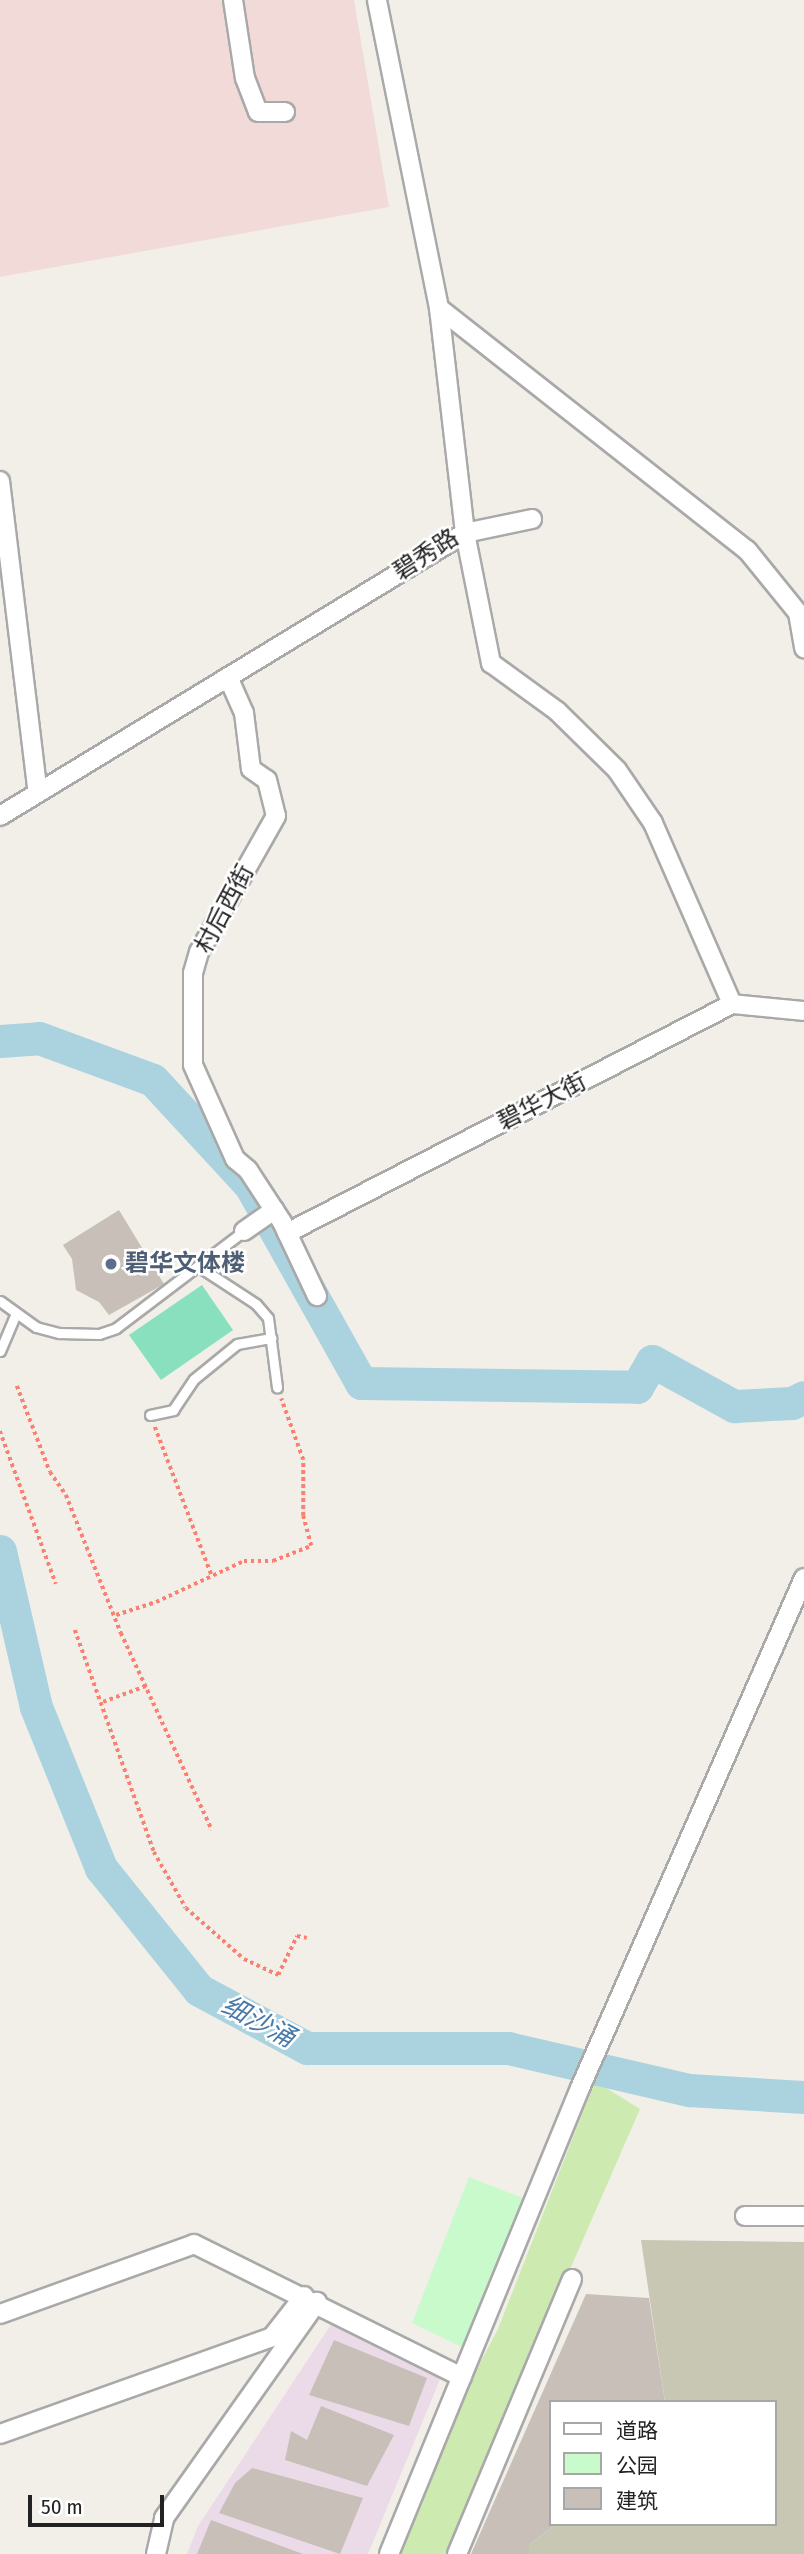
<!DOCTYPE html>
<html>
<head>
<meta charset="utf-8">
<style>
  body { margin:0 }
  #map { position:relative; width:804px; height:2554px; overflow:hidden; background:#f2efe9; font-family:"Fira Sans Condensed","Noto Sans SC",sans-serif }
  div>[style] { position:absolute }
  .commercial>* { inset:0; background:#f2dad9 }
  .industrial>* { inset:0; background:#ebdbe8 }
  .construction>* { inset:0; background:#c7c7b4 }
  .grass>* { inset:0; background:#cdebb0 }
  .park>* { inset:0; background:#c8facc }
  .pitch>* { inset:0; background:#88e0be }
  .river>* { height:33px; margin:-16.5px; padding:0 16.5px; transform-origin:16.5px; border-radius:16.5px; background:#aad3df }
  .building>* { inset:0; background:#c7bfb8 }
  .path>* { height:3.5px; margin-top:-1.75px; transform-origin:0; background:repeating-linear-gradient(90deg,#fa8072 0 3.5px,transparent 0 7px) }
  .roads { filter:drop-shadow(2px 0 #a9a9a9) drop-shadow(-2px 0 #a9a9a9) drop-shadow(0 2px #a9a9a9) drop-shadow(0 -2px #a9a9a9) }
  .lane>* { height:9px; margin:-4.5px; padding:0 4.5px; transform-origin:4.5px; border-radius:4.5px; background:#fff }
  .street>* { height:18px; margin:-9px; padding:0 9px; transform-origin:9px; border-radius:9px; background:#fff }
  .dots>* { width:19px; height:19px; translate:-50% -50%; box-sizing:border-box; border:4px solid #fff; border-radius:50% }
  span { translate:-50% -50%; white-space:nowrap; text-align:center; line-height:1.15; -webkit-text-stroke:5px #fff; paint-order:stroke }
  .street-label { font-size:24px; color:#222 }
  .service-label { font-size:24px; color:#4e5e75; font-weight:700 }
  .left { translate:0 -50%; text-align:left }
  .water-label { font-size:26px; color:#4a7aab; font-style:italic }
  .legend { position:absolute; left:549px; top:2400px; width:228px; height:126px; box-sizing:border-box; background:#fff; border:2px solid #a7a7a7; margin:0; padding:9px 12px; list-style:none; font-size:21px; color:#222 }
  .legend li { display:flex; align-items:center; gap:14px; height:35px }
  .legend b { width:35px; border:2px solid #a7a7a7 }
  .scale { position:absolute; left:28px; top:2495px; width:136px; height:32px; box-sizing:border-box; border:4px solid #222; border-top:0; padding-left:9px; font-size:21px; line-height:24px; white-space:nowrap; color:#222; -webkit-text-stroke:5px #fff; paint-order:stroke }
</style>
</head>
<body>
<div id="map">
  <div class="commercial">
    <i style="clip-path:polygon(0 0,354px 0,389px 207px,0 277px)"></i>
  </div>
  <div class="industrial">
    <i style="clip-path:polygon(334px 2320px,443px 2372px,368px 2554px,187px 2554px,198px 2526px)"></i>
  </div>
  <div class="construction">
    <i style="clip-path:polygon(641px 2240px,804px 2242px,804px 2554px,529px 2554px,529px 2545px,556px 2524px,774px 2524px,774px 2402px,665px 2402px)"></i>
  </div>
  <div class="grass">
    <i style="clip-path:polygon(595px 2081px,640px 2109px,446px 2554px,395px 2554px,450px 2420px,498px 2329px)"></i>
  </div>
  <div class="park">
    <i style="clip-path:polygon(469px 2177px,523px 2198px,462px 2347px,412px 2323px)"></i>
  </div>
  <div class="pitch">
    <i style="clip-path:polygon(202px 1285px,233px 1330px,161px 1380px,129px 1335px)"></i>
  </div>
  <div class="river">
    <i style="left:0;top:1041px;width:39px;rotate:-4deg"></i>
    <i style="left:39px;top:1038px;width:121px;rotate:20.2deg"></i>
    <i style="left:153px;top:1080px;width:143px;rotate:47.3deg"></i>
    <i style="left:250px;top:1185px;width:227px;rotate:60.7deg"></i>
    <i style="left:361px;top:1383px;width:276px;rotate:0.8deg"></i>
    <i style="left:637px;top:1387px;width:30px;rotate:-60deg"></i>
    <i style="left:652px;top:1361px;width:94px;rotate:28.8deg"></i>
    <i style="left:734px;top:1406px;width:58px;rotate:-3deg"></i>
    <i style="left:792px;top:1403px;width:13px;rotate:-27deg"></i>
    <i style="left:0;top:1551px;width:160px;rotate:77deg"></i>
    <i style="left:36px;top:1707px;width:174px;rotate:68deg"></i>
    <i style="left:101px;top:1868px;width:156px;rotate:51.2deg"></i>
    <i style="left:199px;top:1990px;width:123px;rotate:28.2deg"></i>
    <i style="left:307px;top:2048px;width:201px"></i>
    <i style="left:508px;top:2048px;width:186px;rotate:13.1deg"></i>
    <i style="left:689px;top:2090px;width:115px;rotate:3.5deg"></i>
  </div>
  <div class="building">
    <i style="clip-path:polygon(119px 1210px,164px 1284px,109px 1315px,99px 1302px,76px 1290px,72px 1259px,63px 1245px)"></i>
    <i style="clip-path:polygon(586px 2294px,649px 2298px,665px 2402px,550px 2402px,550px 2524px,556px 2524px,529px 2545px,529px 2554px,471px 2554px)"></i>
    <i style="clip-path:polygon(334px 2340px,427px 2378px,409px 2426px,309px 2395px)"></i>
    <i style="clip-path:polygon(321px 2406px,394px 2435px,367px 2486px,285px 2460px,291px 2431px,307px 2440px)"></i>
    <i style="clip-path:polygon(252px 2468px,363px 2498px,340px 2554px,219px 2513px,235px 2483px)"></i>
    <i style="clip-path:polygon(211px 2520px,303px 2554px,197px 2554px)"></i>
  </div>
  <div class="path">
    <i style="left:17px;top:1386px;width:92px;rotate:69deg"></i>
    <i style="left:50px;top:1472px;width:28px;rotate:55deg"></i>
    <i style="left:66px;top:1495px;width:149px;rotate:68.3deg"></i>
    <i style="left:121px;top:1633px;width:217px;rotate:65.2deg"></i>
    <i style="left:155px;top:1427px;width:160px;rotate:69.1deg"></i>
    <i style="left:0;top:1431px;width:163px;rotate:69.9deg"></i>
    <i style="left:116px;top:1615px;width:42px;rotate:-18deg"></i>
    <i style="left:156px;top:1602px;width:97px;rotate:-25deg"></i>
    <i style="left:244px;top:1561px;width:29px"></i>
    <i style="left:273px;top:1561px;width:41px;rotate:-21.5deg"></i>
    <i style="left:311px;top:1546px;width:31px;rotate:-105deg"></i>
    <i style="left:303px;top:1516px;width:56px;rotate:-90deg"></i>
    <i style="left:303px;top:1460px;width:65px;rotate:-109.8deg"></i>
    <i style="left:75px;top:1630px;width:236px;rotate:70.4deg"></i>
    <i style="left:154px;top:1852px;width:64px;rotate:60.3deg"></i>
    <i style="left:186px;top:1908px;width:77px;rotate:41.3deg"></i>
    <i style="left:244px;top:1959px;width:38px;rotate:25deg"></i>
    <i style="left:278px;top:1975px;width:43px;rotate:-64deg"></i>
    <i style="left:297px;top:1936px;width:10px;rotate:11deg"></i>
    <i style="left:103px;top:1702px;width:46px;rotate:-20.4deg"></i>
  </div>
  <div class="roads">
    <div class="lane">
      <i style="left:198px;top:1266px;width:69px;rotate:33.2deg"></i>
      <i style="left:256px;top:1304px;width:18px;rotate:49deg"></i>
      <i style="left:268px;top:1318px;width:70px;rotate:82.6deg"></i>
      <i style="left:0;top:1301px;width:44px;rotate:35.8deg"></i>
      <i style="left:36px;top:1327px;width:24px;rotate:15deg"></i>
      <i style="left:59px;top:1333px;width:40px;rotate:1.4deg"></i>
      <i style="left:99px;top:1334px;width:18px;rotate:-19deg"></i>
      <i style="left:116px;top:1328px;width:161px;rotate:-37.2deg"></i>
      <i style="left:0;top:1351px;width:39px;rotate:-67deg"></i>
      <i style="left:150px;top:1415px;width:24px;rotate:-12deg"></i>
      <i style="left:173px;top:1410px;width:37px;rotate:-56deg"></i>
      <i style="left:194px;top:1379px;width:55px;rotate:-39.1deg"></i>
      <i style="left:237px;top:1344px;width:35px;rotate:-10deg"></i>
    </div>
    <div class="street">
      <i style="left:233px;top:0;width:79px;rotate:81.3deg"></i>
      <i style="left:245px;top:78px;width:36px;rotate:69deg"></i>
      <i style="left:258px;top:112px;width:27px"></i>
      <i style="left:439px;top:308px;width:392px;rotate:38.2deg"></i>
      <i style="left:747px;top:550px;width:81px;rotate:51deg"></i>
      <i style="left:798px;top:613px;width:36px;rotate:80deg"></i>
      <i style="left:0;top:481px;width:314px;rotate:83.1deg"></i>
      <i style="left:532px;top:519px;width:68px;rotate:168.2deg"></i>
      <i style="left:465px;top:533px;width:133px;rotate:78.7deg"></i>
      <i style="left:491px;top:663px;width:82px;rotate:36deg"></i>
      <i style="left:557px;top:711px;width:84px;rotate:44.5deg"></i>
      <i style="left:617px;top:770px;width:64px;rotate:55.8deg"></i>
      <i style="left:653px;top:823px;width:197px;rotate:66.4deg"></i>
      <i style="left:228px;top:677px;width:39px;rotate:66deg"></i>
      <i style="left:244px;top:713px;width:56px;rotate:82.9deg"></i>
      <i style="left:251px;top:769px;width:19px;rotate:35deg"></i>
      <i style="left:267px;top:780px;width:37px;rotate:76deg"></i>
      <i style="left:276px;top:816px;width:156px;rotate:119.5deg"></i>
      <i style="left:199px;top:952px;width:22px;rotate:106deg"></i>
      <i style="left:193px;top:973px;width:92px;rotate:90deg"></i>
      <i style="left:193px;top:1065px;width:103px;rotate:65.9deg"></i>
      <i style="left:235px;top:1159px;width:17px;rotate:40deg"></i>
      <i style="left:248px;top:1170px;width:62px;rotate:56.8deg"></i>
      <i style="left:282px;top:1222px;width:82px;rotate:64.7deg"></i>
      <i style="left:0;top:816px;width:544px;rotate:-31.32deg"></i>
      <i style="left:465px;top:533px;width:226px;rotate:-96.6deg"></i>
      <i style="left:439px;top:308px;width:314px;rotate:-101.4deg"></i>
      <i style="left:244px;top:1231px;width:37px;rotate:-35deg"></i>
      <i style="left:287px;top:1233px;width:500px;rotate:-27.23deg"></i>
      <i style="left:732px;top:1004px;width:72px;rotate:5.6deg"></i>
      <i style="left:745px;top:2216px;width:59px"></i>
      <i style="left:0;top:2314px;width:206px;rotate:-19.8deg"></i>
      <i style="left:194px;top:2244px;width:299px;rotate:26.4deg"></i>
      <i style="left:0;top:2434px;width:289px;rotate:-19.6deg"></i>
      <i style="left:272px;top:2337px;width:52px;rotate:-52deg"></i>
      <i style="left:156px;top:2554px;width:37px;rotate:-77deg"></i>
      <i style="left:164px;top:2518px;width:265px;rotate:-54.7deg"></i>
      <i style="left:389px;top:2554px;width:504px;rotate:-67.71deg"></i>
      <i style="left:580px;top:2088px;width:557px;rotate:-66.29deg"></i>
      <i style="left:457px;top:2554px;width:298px;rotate:-67.3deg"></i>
    </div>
  </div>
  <div class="dots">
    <i style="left:111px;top:1264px;background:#5c6f8a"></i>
  </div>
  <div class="street-label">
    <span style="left:426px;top:555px;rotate:-33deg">碧秀路</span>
    <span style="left:225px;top:909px;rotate:-62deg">村后西街</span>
    <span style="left:542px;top:1102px;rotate:-27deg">碧华大街</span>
  </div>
  <div class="service-label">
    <span class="left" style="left:125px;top:1264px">碧华文体楼</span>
  </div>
  <div class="water-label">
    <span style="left:258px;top:2022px;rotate:28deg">细沙涌</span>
  </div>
  <ul class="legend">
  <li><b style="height:9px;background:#fff"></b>道路</li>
  <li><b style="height:19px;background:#c8facc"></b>公园</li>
  <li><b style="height:19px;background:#c7bfb8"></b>建筑</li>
  </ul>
  <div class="scale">50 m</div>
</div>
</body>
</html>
